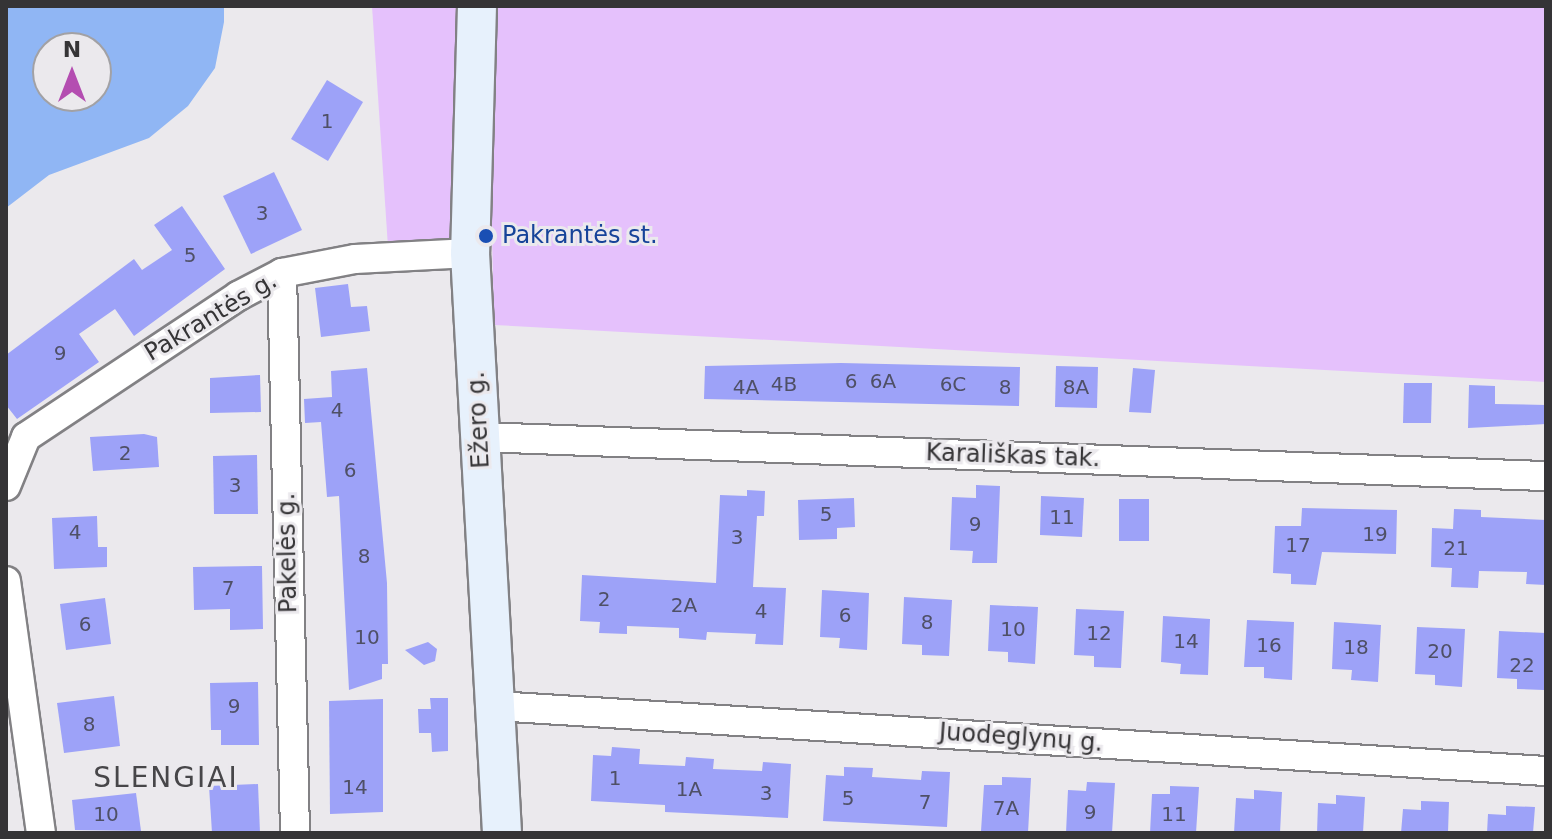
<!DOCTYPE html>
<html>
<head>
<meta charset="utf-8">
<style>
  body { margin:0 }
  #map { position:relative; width:1552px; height:839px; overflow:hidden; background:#ebe9ed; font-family:"DejaVu Sans",sans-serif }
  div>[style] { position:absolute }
  .green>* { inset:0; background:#e5c1fc }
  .water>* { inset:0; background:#90b6f4 }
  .building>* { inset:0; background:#9da2f8 }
  .roads { filter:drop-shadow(2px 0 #828184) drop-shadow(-2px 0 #828184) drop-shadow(0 2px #828184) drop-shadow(0 -2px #828184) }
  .minor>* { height:28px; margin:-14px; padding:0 14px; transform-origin:14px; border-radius:14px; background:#fff }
  .secondary>* { height:38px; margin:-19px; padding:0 19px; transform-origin:19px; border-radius:19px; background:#e7f1fc }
  .dots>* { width:22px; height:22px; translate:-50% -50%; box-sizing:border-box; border:4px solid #ebe9ed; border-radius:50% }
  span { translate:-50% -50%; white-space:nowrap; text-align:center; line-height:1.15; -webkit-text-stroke:6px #ebe9ed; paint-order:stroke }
  .number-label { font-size:20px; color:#4f5066 }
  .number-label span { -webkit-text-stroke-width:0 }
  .transit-label { font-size:24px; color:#164399 }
  .left { translate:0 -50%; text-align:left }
  .street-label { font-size:24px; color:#353436 }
  .quarter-label { font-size:28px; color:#474649; letter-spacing:2px }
  .frame { position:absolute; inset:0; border:8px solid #353436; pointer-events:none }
  .north { position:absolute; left:32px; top:32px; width:80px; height:80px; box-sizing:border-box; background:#ebe9ed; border:2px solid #a2a1a4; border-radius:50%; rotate:0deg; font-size:22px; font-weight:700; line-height:32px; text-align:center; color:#353436 }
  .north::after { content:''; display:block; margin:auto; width:28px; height:36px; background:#b44db1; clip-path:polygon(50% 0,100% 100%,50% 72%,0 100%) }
</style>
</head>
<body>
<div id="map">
  <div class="green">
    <i style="clip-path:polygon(372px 6px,461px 6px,452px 241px,388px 247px)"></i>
    <i style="clip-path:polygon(494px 6px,1546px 6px,1546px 382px,494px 325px,490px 143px)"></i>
  </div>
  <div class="water">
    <i style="clip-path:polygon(evenodd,6px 6px,224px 6px,224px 22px,215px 68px,188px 106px,149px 138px,49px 175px,6px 208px,6px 6px,48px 48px,96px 48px,96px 96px,48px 96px,48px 48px)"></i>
  </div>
  <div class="building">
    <i style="clip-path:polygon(327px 80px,363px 102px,328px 161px,291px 139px)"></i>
    <i style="clip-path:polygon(274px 172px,302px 230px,251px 254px,223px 196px)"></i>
    <i style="clip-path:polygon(182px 206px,225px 269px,134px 336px,115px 309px,79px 334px,99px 362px,17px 419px,6px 405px,6px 355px,134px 259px,142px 270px,172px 250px,154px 225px)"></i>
    <i style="clip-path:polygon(348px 284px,351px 307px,367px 306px,370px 331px,321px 337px,315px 288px)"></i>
    <i style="clip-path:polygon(841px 363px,1020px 367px,1019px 406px,704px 399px,705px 366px)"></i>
    <i style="clip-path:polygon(1056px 366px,1098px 367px,1097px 408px,1055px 407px)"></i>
    <i style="clip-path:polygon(367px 368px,387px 583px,388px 664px,382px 664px,382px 679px,349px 690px,339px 496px,327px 497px,321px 422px,305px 423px,304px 399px,332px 397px,331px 371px)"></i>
    <i style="clip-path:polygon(1133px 368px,1155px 370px,1151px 413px,1129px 412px)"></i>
    <i style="clip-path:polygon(260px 375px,261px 412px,210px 413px,210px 378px)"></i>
    <i style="clip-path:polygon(1404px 383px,1432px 383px,1431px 423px,1403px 423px)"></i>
    <i style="clip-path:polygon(1469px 385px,1495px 386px,1495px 404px,1546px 405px,1546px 424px,1468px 428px)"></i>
    <i style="clip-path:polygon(144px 434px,157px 437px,159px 467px,93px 471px,90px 437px)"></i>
    <i style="clip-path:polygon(257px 455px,258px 514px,214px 514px,213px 456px)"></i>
    <i style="clip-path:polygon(976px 485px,1000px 486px,997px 563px,972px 563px,973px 551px,950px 550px,952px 497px,976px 498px)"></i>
    <i style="clip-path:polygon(747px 490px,765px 491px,764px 516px,757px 516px,753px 587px,786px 588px,783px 645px,755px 644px,756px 634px,707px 632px,706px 640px,679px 638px,679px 628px,627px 626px,627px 634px,599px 633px,600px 622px,580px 621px,582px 575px,716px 583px,720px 495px,747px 496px)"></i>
    <i style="clip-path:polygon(1041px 496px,1084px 498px,1082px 537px,1040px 535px)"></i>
    <i style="clip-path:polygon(854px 498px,855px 527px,837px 528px,837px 539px,799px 540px,798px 500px)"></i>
    <i style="clip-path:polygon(1119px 499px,1149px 499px,1149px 541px,1119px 541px)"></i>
    <i style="clip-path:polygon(1302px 508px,1397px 510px,1396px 554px,1322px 552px,1316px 585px,1291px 584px,1291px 574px,1273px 573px,1275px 526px,1301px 526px)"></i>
    <i style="clip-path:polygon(1454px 509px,1481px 510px,1481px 517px,1546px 520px,1546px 585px,1526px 584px,1527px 572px,1479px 571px,1478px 588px,1451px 587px,1452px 568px,1431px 567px,1432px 528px,1453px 529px)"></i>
    <i style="clip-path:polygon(97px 516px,98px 547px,107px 547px,107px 567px,54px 569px,52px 518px)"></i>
    <i style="clip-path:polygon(262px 566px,263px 629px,230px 630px,230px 609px,194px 610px,193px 567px)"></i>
    <i style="clip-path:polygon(822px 590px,869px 593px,867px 650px,839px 648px,840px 638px,820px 637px)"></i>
    <i style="clip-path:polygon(904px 597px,952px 600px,949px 656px,922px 655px,922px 645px,902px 644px)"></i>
    <i style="clip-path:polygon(105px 598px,111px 644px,66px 650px,60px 604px)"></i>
    <i style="clip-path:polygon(990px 605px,1038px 607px,1035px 664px,1008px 662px,1008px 652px,988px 651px)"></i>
    <i style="clip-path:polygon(1076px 609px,1124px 611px,1121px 668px,1094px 667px,1094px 656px,1074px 655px)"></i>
    <i style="clip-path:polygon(1163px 616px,1210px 619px,1208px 675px,1180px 674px,1181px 664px,1161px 662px)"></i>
    <i style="clip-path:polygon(1247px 620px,1294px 622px,1292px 680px,1264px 678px,1264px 667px,1244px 667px)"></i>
    <i style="clip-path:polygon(1334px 622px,1381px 625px,1378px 682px,1351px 680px,1352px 670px,1332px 669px)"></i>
    <i style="clip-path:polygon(1417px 627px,1465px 629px,1462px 687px,1435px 685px,1435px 675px,1415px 674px)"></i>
    <i style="clip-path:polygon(1499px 631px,1546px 633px,1544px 690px,1517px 689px,1517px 679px,1497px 678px)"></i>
    <i style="clip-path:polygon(428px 642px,437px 649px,435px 661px,424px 665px,405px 650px)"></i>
    <i style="clip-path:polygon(258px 682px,259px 745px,221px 745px,221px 730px,211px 730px,210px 683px)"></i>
    <i style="clip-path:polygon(114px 696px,120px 746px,64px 753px,57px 703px)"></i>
    <i style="clip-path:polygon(430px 698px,448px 698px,448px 751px,432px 752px,431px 733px,419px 733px,418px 709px,431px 709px)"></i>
    <i style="clip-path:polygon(383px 699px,383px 812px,330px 814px,329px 701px)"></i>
    <i style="clip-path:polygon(612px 747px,640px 749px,639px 764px,685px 766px,686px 757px,714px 759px,713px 769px,762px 771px,763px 762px,791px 764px,788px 818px,665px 812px,665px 805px,591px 801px,593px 755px,611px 756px)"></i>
    <i style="clip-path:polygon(844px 767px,873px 768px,872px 777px,921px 780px,922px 771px,950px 772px,947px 827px,823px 821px,826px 775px,844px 776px)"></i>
    <i style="clip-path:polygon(1002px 777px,1031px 778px,1028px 833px,981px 831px,984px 785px,1002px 785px)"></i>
    <i style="clip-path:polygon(1087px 782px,1115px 783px,1112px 833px,1066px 833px,1068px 790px,1086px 791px)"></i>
    <i style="clip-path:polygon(258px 784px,260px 833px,212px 833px,209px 786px)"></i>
    <i style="clip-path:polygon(1170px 786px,1199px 787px,1196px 833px,1150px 833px,1152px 794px,1170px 794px)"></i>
    <i style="clip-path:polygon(1254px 790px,1282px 792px,1280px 833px,1234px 833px,1236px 798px,1254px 799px)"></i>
    <i style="clip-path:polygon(136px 793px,141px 831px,75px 830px,72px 800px)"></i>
    <i style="clip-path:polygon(1336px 795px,1365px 797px,1363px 833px,1317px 833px,1318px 803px,1336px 804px)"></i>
    <i style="clip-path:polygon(1421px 801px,1449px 802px,1448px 833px,1401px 833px,1403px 809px,1421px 810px)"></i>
    <i style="clip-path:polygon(1506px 806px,1535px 807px,1533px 833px,1487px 833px,1488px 814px,1506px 815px)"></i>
  </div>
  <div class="roads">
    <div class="minor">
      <i style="left:282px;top:273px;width:560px;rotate:88.67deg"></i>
      <i style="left:480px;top:437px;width:1067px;rotate:2.1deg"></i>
      <i style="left:6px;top:486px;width:53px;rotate:-67.8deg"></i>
      <i style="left:26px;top:437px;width:255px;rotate:-33.6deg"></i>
      <i style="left:238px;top:296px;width:50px;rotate:-27.6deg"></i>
      <i style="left:282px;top:273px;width:74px;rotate:-10.9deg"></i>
      <i style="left:355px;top:259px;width:115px;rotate:-3deg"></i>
      <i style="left:6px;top:581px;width:254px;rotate:82.1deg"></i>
      <i style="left:495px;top:706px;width:1053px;rotate:3.54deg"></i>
    </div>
    <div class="secondary">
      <i style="left:477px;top:6px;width:247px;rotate:91.6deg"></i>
      <i style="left:470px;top:253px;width:581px;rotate:86.84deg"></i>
    </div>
  </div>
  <div class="dots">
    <i style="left:486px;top:236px;background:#1a4fb4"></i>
  </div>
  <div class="number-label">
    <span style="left:327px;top:121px">1</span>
    <span style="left:262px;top:213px">3</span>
    <span style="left:190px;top:255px">5</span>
    <span style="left:60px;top:353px">9</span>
    <span style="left:851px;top:381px">6</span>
    <span style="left:883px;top:381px">6A</span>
    <span style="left:784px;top:384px">4B</span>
    <span style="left:953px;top:384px">6C</span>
    <span style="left:746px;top:387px">4A</span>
    <span style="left:1005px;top:387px">8</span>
    <span style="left:1076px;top:387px">8A</span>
    <span style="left:337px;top:410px">4</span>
    <span style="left:125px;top:453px">2</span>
    <span style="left:350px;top:470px">6</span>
    <span style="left:235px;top:485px">3</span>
    <span style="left:826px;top:514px">5</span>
    <span style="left:1062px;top:517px">11</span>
    <span style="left:975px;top:524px">9</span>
    <span style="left:75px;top:532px">4</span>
    <span style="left:1375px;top:534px">19</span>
    <span style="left:737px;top:537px">3</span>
    <span style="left:1298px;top:545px">17</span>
    <span style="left:1456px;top:548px">21</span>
    <span style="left:364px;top:556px">8</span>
    <span style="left:228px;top:588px">7</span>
    <span style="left:604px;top:599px">2</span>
    <span style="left:684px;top:605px">2A</span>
    <span style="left:761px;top:611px">4</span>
    <span style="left:845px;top:615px">6</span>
    <span style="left:927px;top:622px">8</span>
    <span style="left:85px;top:624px">6</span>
    <span style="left:1013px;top:629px">10</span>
    <span style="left:1099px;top:633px">12</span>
    <span style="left:367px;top:637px">10</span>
    <span style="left:1186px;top:641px">14</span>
    <span style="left:1269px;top:645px">16</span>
    <span style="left:1356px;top:647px">18</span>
    <span style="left:1440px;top:651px">20</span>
    <span style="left:1522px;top:665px">22</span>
    <span style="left:234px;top:706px">9</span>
    <span style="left:89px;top:724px">8</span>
    <span style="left:615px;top:778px">1</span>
    <span style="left:355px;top:787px">14</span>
    <span style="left:689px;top:789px">1A</span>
    <span style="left:766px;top:793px">3</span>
    <span style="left:848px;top:798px">5</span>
    <span style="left:925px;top:802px">7</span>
    <span style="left:1006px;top:808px">7A</span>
    <span style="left:1090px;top:812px">9</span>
    <span style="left:106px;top:814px">10</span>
    <span style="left:1174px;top:814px">11</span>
  </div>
  <div class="transit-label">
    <span class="left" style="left:502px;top:236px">Pakrantės st.</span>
  </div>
  <div class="street-label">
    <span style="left:211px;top:317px;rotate:-31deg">Pakrantės g.</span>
    <span style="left:479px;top:420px;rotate:-93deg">Ežero g.</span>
    <span style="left:1013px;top:456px;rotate:2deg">Karališkas tak.</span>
    <span style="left:288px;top:553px;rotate:-91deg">Pakelės g.</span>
    <span style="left:1021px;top:738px;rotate:4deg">Juodeglynų g.</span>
  </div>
  <div class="quarter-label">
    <span style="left:166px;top:778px">SLENGIAI</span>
  </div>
  <div class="frame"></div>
  <div class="north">N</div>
</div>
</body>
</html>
